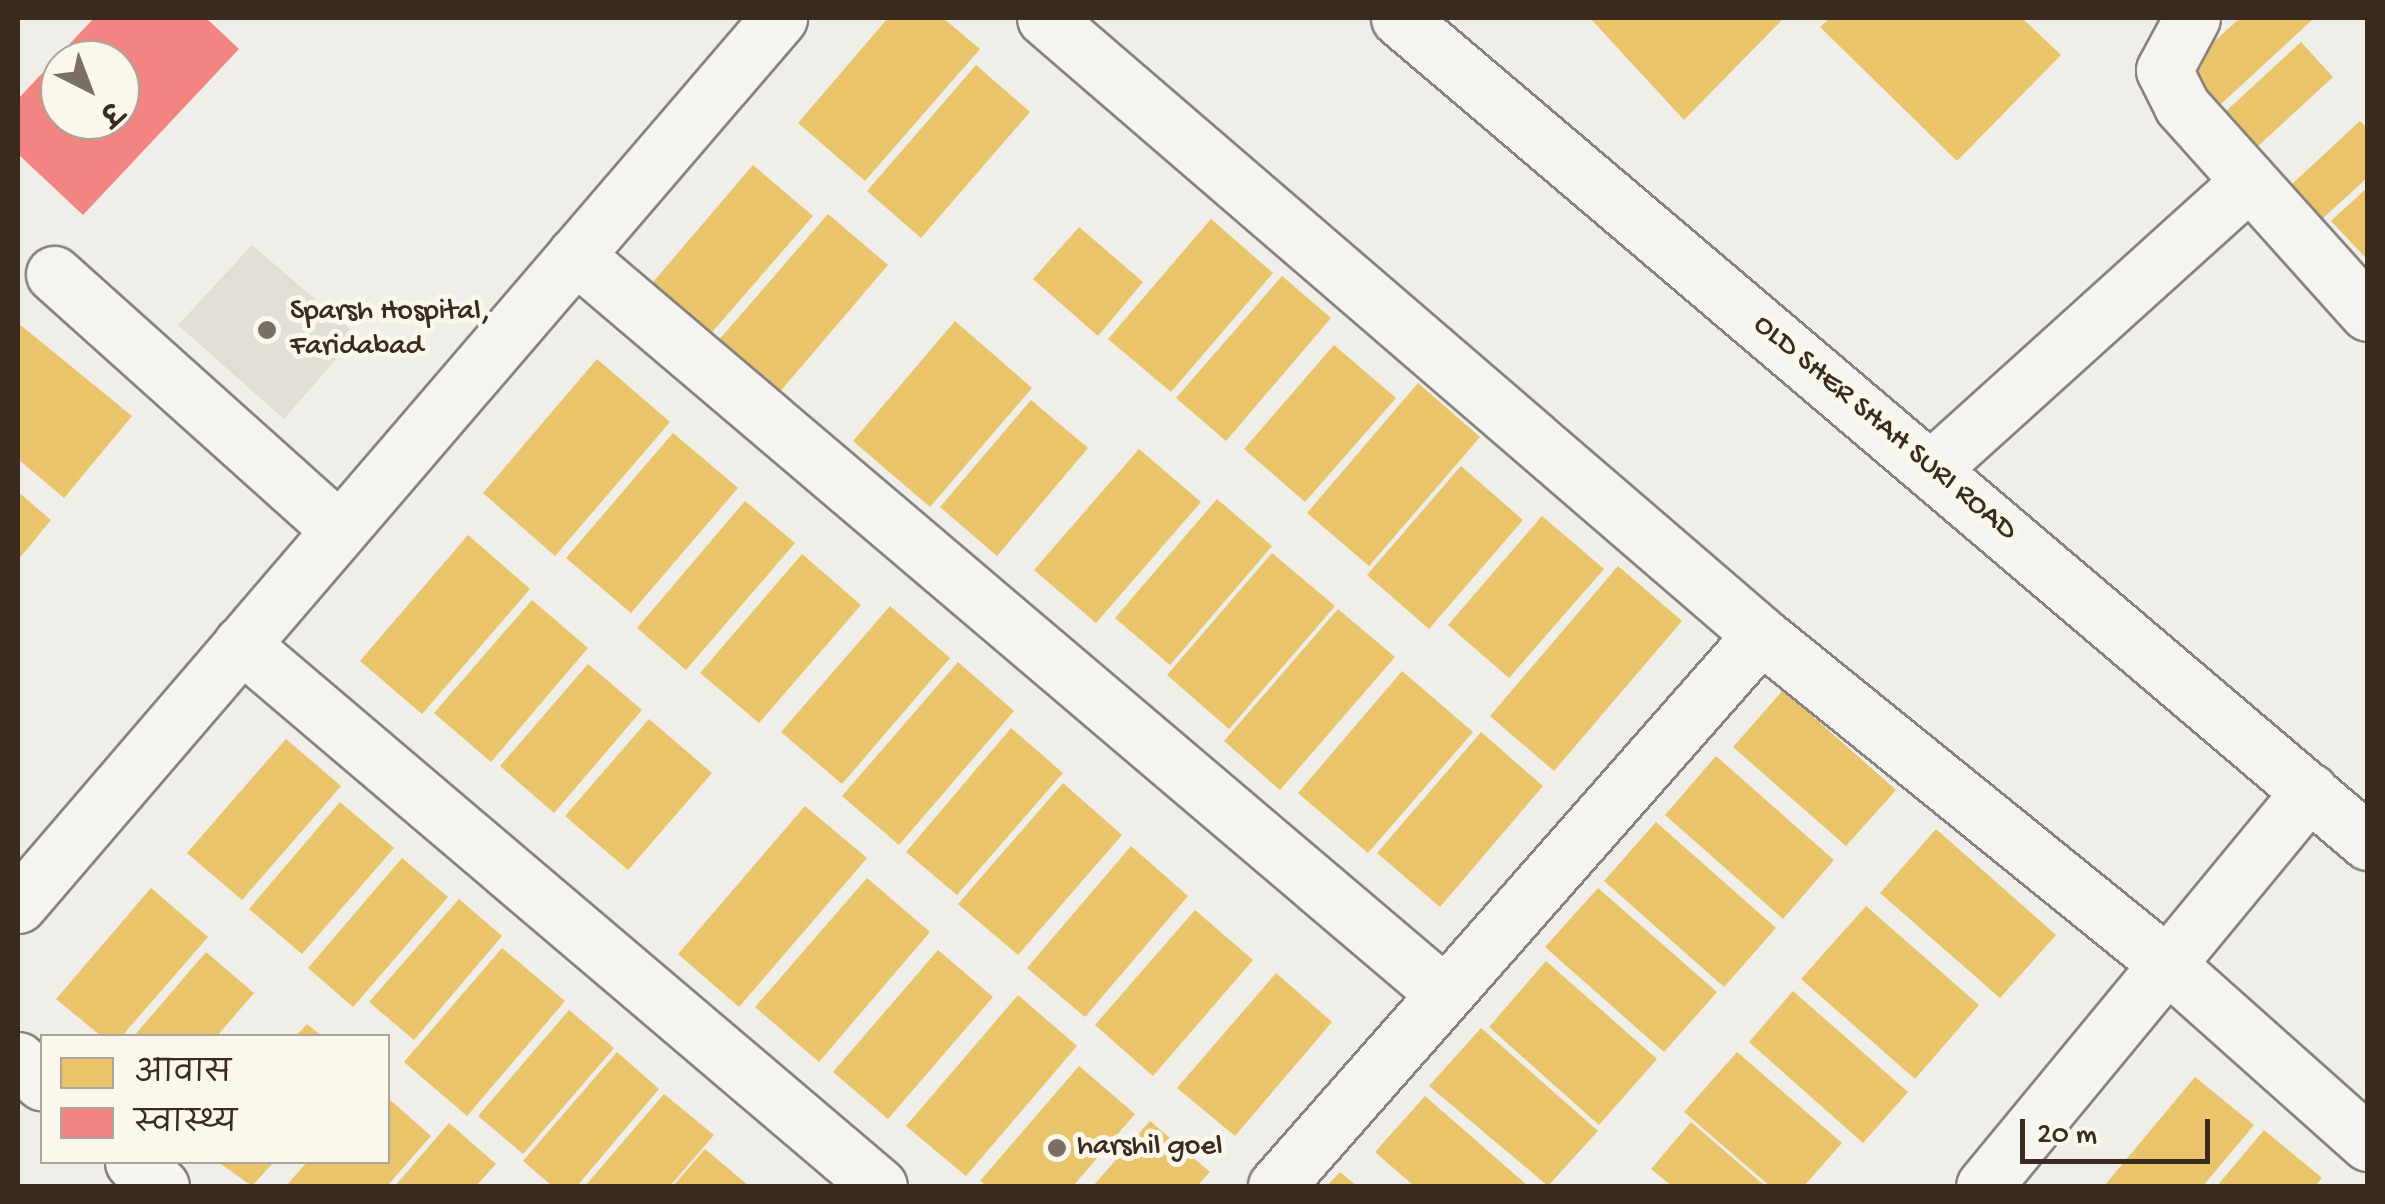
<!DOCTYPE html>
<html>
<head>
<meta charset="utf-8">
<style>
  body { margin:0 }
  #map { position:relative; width:2385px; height:1204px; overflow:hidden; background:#f0eee8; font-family:"Gochi Hand","Playpen Sans Deva",sans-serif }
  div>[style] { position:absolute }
  .built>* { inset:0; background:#e3ded5 }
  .homes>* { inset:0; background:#e9c46a }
  .health>* { inset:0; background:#f28482 }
  .roads { filter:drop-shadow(2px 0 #88837e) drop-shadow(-2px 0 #88837e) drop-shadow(0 2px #88837e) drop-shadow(0 -2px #88837e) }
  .minor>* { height:55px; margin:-27.5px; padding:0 27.5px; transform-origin:27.5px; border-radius:27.5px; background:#f5f4f0 }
  .tertiary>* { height:55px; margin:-27.5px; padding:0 27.5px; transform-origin:27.5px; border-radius:27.5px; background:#f5f4f0 }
  .dots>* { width:28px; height:28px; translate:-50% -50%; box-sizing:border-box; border:5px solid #fbf7ec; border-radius:50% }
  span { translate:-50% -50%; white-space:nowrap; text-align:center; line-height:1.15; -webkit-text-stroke:10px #fbf7ec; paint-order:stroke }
  .poi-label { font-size:30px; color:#3b2a1e }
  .left { translate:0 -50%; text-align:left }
  .street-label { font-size:30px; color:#3b2a1e }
  .frame { position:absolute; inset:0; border:20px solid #3b2a1e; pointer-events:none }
  .legend { position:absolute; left:40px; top:1034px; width:350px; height:130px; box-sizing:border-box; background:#fbf7ec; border:2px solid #aea59a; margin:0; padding:12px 18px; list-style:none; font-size:30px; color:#3b2a1e }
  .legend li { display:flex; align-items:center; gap:20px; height:50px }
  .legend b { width:50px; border:2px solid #aea59a }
  .north { position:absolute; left:40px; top:40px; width:100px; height:100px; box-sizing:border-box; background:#fbf7ec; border:2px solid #aea59a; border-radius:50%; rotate:138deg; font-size:28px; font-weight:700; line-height:40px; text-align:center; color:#3b2a1e }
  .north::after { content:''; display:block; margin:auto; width:35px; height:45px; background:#7a6f65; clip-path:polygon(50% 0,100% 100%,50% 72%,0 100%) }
  .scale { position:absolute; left:2020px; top:1119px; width:190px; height:45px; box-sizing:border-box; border:5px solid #3b2a1e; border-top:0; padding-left:12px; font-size:30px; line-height:35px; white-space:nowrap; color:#3b2a1e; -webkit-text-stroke:8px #fbf7ec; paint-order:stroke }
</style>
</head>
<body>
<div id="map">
  <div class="built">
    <i style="clip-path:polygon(252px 245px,357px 335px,284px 419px,178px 325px)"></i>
  </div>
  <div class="homes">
    <i style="clip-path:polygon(888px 18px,943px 18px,980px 49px,865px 181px,798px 123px)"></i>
    <i style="clip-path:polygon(1590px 18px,1784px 18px,1684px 120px)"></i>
    <i style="clip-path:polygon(1830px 18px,2022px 18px,2061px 55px,1957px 161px,1820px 27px)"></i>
    <i style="clip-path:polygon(2240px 18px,2312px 20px,2220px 105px,2186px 67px)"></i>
    <i style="clip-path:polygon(2301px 42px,2333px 77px,2256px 148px,2224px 113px)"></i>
    <i style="clip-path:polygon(976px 65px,1030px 112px,921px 238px,867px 191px)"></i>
    <i style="clip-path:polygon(2360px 121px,2368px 129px,2368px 177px,2322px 219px,2291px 185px)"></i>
    <i style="clip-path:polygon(753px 165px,813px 216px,707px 338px,648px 288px)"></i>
    <i style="clip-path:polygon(2368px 187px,2368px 255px,2365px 257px,2331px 221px)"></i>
    <i style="clip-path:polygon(828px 214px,888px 265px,778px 394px,718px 341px)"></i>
    <i style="clip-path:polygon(1211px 219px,1273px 273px,1171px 392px,1108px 339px)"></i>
    <i style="clip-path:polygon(1079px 227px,1143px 282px,1098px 336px,1033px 279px)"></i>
    <i style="clip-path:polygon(1282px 276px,1331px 318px,1226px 441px,1176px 398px)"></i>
    <i style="clip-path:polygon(955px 321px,1032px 388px,930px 507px,853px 441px)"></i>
    <i style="clip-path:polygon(18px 323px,132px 416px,64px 498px,18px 459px)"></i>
    <i style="clip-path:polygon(1334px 345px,1396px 398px,1305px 502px,1244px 449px)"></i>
    <i style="clip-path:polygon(597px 359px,670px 422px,555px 556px,483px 493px)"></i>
    <i style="clip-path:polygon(1418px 383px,1480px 437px,1369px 566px,1307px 513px)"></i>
    <i style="clip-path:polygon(1031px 400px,1088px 448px,997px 556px,940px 507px)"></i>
    <i style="clip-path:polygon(673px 433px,738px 488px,631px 613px,566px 558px)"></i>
    <i style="clip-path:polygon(1139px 449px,1201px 502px,1096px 623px,1034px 570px)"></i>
    <i style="clip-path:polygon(1461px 466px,1523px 520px,1429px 629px,1367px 575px)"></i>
    <i style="clip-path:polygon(18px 492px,51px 520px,18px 560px)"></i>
    <i style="clip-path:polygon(1217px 499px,1272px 546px,1170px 665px,1115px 618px)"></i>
    <i style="clip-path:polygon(745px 501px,795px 543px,686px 670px,637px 628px)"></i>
    <i style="clip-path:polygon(1542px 516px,1604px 569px,1509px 678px,1448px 625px)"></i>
    <i style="clip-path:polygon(468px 535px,530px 589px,422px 714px,360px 661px)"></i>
    <i style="clip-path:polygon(1272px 553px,1335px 606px,1229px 729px,1167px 675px)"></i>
    <i style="clip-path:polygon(802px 554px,861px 605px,759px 723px,700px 673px)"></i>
    <i style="clip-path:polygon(1618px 566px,1682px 621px,1554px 771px,1490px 716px)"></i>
    <i style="clip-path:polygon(532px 600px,588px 648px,491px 762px,434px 713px)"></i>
    <i style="clip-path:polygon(890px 606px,950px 658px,842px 784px,781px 732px)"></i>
    <i style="clip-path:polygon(1338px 609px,1395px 657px,1280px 790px,1224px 741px)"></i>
    <i style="clip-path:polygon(958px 662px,1014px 711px,899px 845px,842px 796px)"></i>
    <i style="clip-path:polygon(588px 664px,642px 710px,554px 813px,500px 766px)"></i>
    <i style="clip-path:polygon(1402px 671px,1473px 732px,1368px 853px,1298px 793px)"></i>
    <i style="clip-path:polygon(1783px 690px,1896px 790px,1846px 846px,1733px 747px)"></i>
    <i style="clip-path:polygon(649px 719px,712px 773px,628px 870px,565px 816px)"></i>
    <i style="clip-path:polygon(1011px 728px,1063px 773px,957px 895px,906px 852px)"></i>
    <i style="clip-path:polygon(1481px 732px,1543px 786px,1440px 907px,1377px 853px)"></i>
    <i style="clip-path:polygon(286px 739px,341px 786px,242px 900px,187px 853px)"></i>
    <i style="clip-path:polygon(1716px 756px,1834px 860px,1783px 919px,1665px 815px)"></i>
    <i style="clip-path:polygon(1063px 783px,1122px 835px,1018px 955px,958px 904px)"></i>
    <i style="clip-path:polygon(340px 802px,394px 848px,302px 954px,249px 909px)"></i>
    <i style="clip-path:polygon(805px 806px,867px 858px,739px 1007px,678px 954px)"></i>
    <i style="clip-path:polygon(1656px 822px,1776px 928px,1724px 987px,1604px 881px)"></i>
    <i style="clip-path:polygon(1936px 829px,2056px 935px,2000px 998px,1880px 893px)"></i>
    <i style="clip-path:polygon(1131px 846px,1188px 896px,1085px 1017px,1027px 968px)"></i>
    <i style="clip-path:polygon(402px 858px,448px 897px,353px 1007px,308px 968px)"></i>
    <i style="clip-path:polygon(867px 878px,930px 932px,819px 1062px,755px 1007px)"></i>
    <i style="clip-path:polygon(151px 888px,208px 937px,122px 1036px,101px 1036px,56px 999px)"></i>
    <i style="clip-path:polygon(1598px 888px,1717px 992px,1664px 1052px,1545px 947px)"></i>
    <i style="clip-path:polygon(459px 899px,502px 936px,414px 1040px,369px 1002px)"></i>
    <i style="clip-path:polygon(1866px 906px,1979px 1005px,1915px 1079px,1801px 979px)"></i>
    <i style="clip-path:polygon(1195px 910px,1253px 960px,1153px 1076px,1095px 1025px)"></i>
    <i style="clip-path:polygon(502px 948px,565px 1001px,467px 1116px,404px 1062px)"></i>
    <i style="clip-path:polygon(938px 950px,993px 997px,888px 1119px,833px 1072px)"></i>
    <i style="clip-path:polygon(206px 952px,254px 993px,217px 1036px,134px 1036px)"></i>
    <i style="clip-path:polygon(1546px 961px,1657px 1059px,1599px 1125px,1489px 1027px)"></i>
    <i style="clip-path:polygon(1276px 973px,1332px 1022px,1235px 1136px,1177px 1088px)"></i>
    <i style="clip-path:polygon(1793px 991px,1908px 1092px,1863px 1143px,1749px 1042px)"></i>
    <i style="clip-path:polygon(1018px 995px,1077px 1046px,966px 1176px,906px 1126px)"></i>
    <i style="clip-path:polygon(569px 1010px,614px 1048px,523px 1154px,478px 1116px)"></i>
    <i style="clip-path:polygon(307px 1024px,322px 1036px,296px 1036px)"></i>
    <i style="clip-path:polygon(1481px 1028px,1598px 1131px,1548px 1186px,1429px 1086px)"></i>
    <i style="clip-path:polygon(617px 1052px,659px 1089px,577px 1186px,552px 1186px,523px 1161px)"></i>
    <i style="clip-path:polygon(1737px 1052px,1842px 1143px,1804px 1186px,1770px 1186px,1684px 1112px)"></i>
    <i style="clip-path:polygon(1079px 1066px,1135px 1114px,1073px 1186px,987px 1186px,980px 1181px)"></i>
    <i style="clip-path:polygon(2195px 1077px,2254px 1125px,2203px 1186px,2104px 1186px)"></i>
    <i style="clip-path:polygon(664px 1094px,714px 1135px,670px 1186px,585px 1186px)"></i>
    <i style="clip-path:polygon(1425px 1096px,1528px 1186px,1414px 1186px,1375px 1152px)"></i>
    <i style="clip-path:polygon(388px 1098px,431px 1136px,387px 1186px,286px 1186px,307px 1162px,388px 1162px)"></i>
    <i style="clip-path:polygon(1150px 1121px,1210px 1172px,1197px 1186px,1093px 1186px)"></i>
    <i style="clip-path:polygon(1691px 1122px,1765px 1186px,1672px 1186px,1651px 1169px)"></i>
    <i style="clip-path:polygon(449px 1123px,496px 1164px,476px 1186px,395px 1186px)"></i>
    <i style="clip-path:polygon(2264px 1130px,2322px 1178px,2315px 1186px,2217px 1186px)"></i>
    <i style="clip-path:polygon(705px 1149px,749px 1186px,673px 1186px)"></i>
    <i style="clip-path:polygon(218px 1162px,274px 1162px,252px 1186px)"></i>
    <i style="clip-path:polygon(1340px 1172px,1357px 1186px,1327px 1186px)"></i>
  </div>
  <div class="health">
    <i style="clip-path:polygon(evenodd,94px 18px,206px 18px,239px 49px,83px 215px,18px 154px,18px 99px,94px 18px,60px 60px,120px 60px,120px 120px,60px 120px,60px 60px)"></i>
  </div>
  <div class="roads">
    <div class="minor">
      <i style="left:1045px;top:18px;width:945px;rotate:40.75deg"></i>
      <i style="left:1761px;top:635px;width:523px;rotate:39.02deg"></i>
      <i style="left:2167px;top:964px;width:269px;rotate:41.7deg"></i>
      <i style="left:2192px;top:18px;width:59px;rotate:118.3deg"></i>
      <i style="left:2164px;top:70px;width:40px;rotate:63.4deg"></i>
      <i style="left:2182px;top:106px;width:278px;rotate:48.1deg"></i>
      <i style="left:575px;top:255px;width:1141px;rotate:40.35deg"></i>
      <i style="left:54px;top:274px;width:383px;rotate:41.9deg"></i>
      <i style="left:1931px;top:469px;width:427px;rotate:-42.1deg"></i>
      <i style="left:241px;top:644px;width:837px;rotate:40.35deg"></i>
      <i style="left:18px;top:905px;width:1169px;rotate:-49.37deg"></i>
      <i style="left:18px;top:1060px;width:33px;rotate:43deg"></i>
      <i style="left:133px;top:1162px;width:37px;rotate:41deg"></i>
      <i style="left:1276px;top:1186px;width:734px;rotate:-48.65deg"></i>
      <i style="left:1984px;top:1186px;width:512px;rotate:-50.47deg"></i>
    </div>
    <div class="tertiary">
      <i style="left:1399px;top:18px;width:1272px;rotate:40.38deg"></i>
    </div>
  </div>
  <div class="dots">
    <i style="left:267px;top:330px;background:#7a6f65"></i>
    <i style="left:1057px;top:1148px;background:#7a6f65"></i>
  </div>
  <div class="poi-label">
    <span class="left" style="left:290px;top:330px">Sparsh Hospital,<br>Faridabad</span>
    <span class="left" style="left:1077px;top:1148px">harshil goel</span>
  </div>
  <div class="street-label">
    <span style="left:1884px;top:429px;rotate:40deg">OLD SHER SHAH SURI ROAD</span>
  </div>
  <div class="frame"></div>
  <ul class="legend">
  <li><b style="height:28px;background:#e9c46a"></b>आवास</li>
  <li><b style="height:28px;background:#f28482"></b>स्वास्थ्य</li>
  </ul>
  <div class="north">उ</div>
  <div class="scale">20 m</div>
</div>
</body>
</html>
